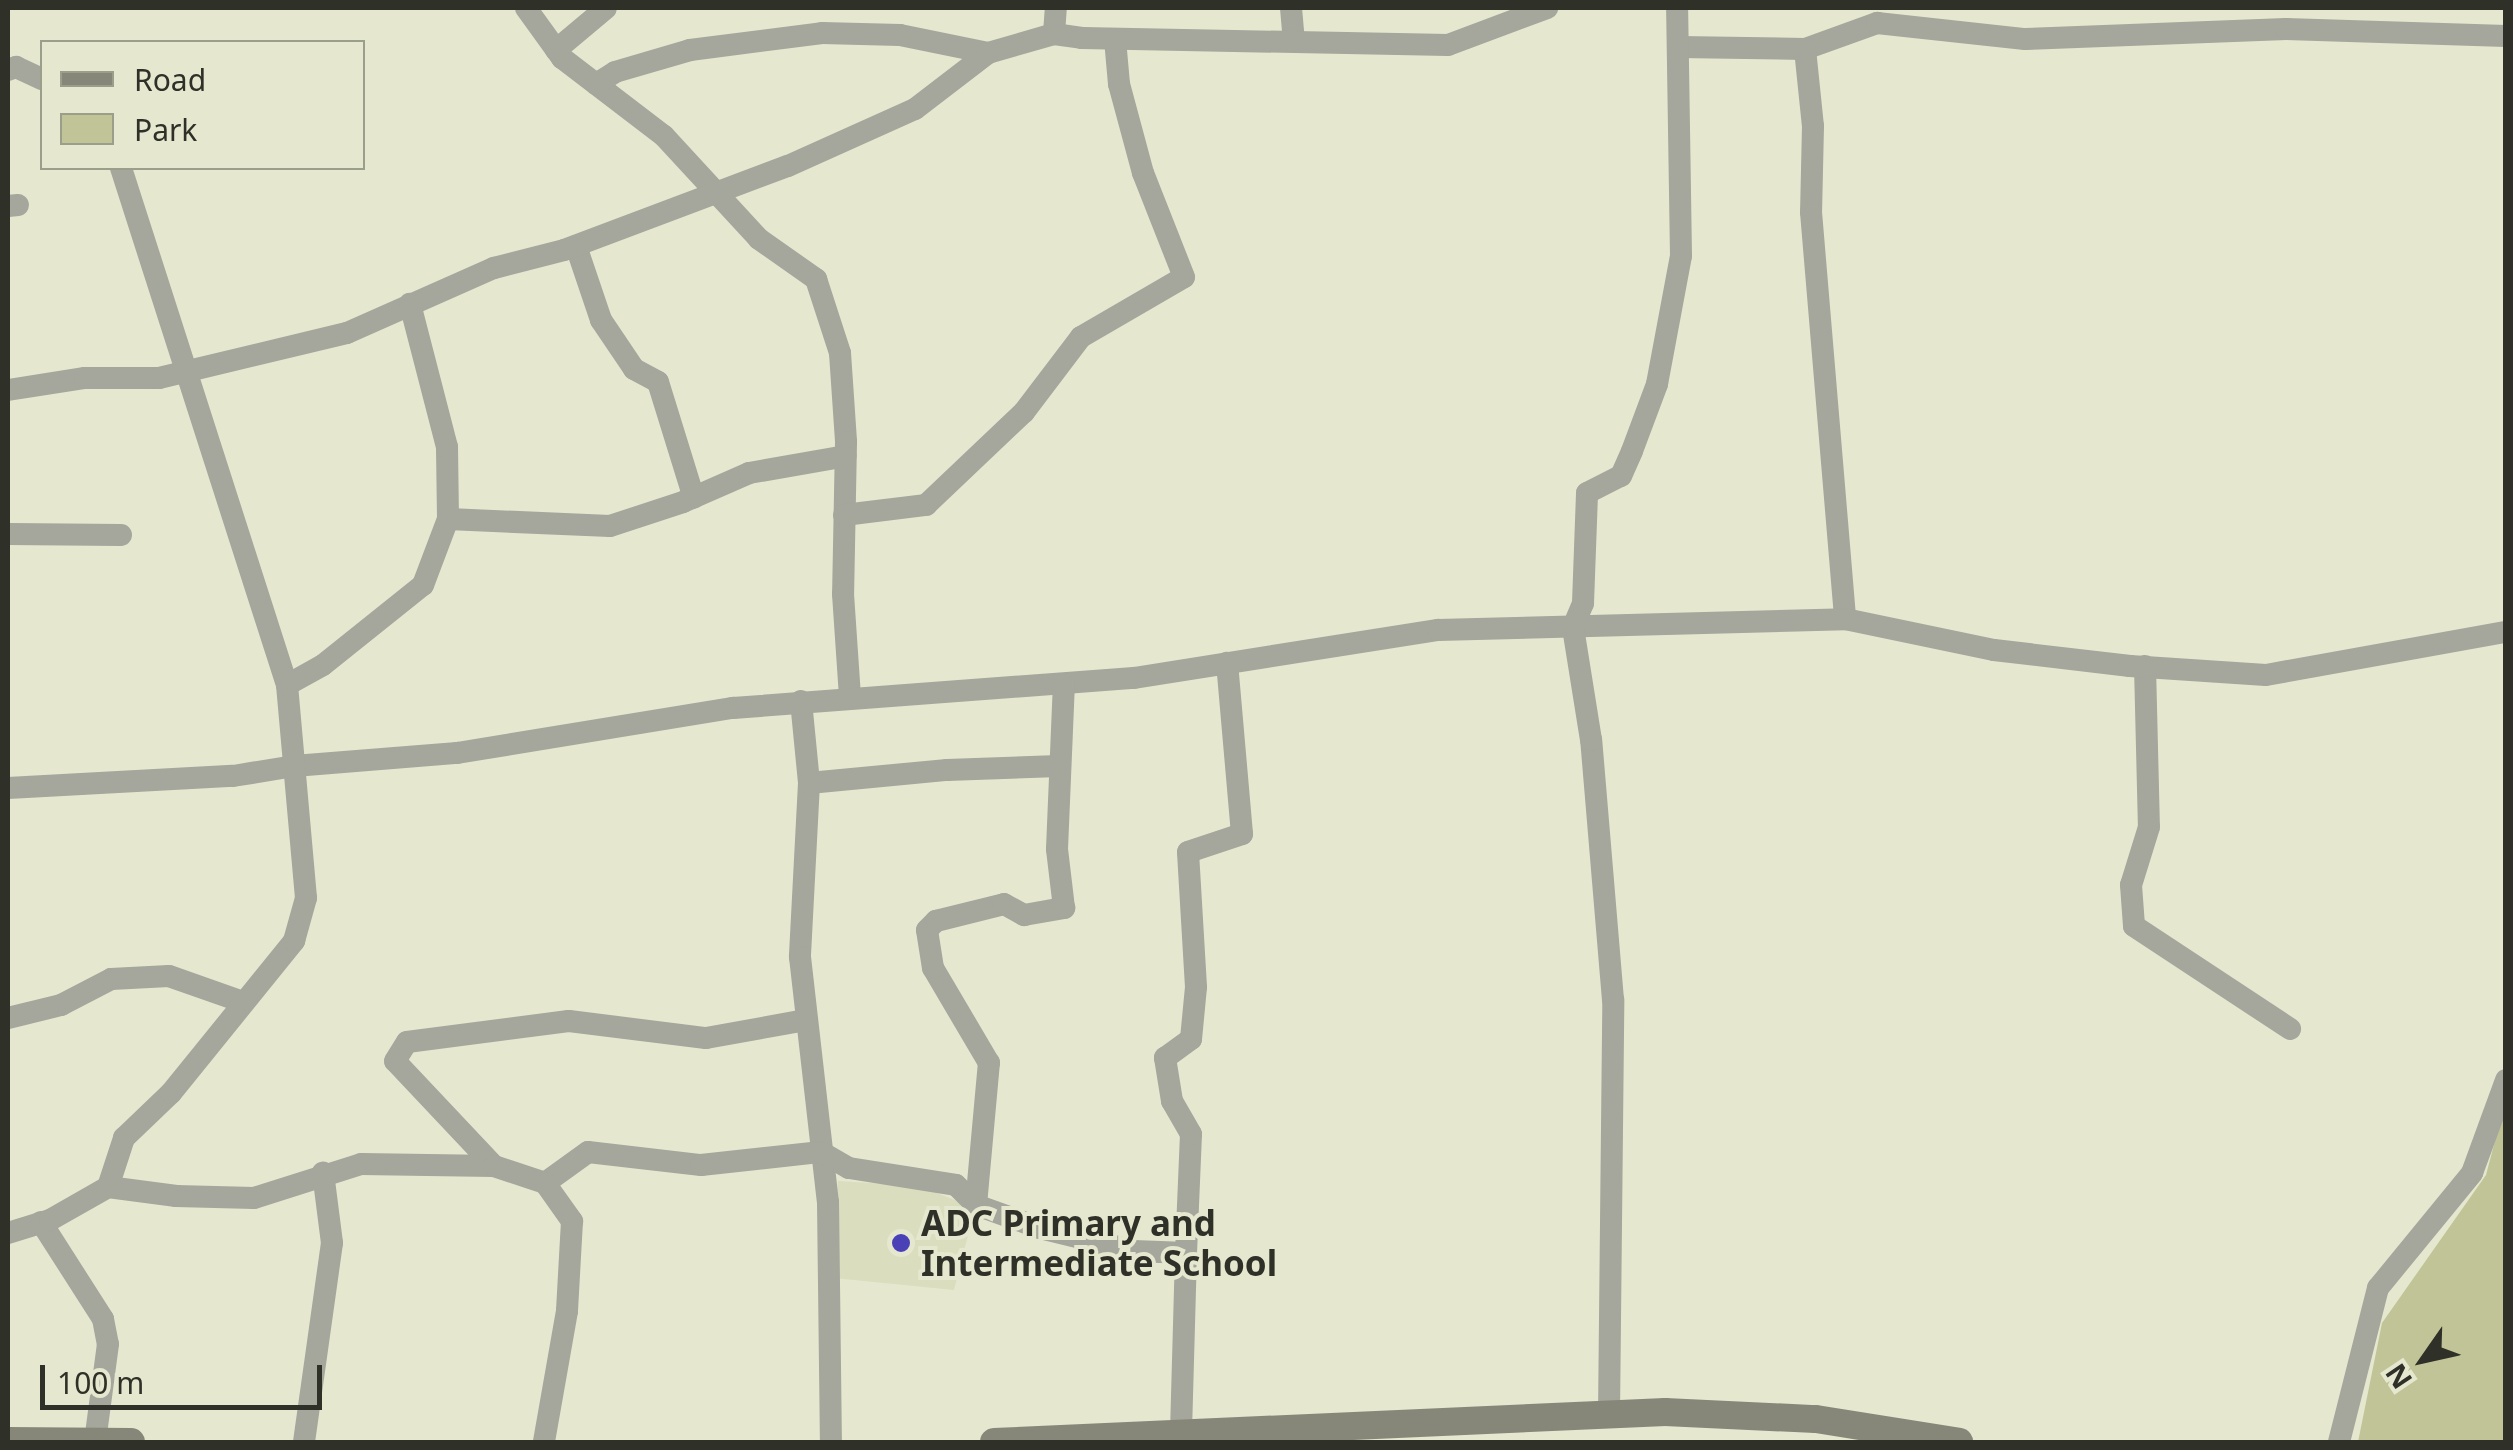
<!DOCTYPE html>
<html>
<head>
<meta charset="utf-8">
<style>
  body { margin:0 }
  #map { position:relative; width:2513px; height:1450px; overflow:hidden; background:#e5e7cf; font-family:"Noto Sans",sans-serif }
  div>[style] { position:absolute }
  .built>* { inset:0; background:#daddbe }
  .green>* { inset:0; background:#c1c496 }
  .minor>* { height:22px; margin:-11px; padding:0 11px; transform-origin:11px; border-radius:11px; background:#a5a69c }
  .secondary>* { height:28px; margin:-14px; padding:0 14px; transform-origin:14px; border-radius:14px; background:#868779 }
  .dots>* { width:28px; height:28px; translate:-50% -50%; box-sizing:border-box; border:5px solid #e5e7cf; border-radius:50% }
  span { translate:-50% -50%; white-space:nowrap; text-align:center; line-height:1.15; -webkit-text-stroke:8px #e5e7cf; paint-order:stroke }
  .poi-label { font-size:35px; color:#2f3027; font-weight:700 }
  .left { translate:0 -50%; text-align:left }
  .frame { position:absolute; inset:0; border:10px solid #2f3027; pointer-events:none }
  .legend { position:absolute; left:40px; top:40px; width:325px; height:130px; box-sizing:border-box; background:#e5e7cf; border:2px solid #9c9e8c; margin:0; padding:12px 18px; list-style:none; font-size:30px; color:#2f3027 }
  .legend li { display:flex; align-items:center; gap:20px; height:50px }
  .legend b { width:50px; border:2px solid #9c9e8c }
  .north { position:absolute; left:2373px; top:1310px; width:100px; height:100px; -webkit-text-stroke:8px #e5e7cf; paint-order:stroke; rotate:236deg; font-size:28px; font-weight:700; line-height:40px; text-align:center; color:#2f3027 }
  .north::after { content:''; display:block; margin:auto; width:35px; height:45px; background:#2f3027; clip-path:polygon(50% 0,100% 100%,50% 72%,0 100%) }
  .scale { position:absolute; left:40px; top:1365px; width:282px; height:45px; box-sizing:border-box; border:5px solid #2f3027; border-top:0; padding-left:12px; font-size:30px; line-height:35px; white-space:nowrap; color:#2f3027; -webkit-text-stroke:8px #e5e7cf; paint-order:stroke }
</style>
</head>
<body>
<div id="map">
  <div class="built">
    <i style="clip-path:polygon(838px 1181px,919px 1186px,975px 1208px,954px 1290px,834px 1278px)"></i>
  </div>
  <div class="green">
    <i style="clip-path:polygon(2505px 1103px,2505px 1442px,2358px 1442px,2382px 1323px,2486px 1175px)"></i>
  </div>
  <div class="minor">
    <i style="left:526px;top:8px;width:62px;rotate:54.2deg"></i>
    <i style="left:562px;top:58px;width:128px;rotate:37.4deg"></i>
    <i style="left:664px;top:136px;width:140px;rotate:47.3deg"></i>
    <i style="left:759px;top:239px;width:70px;rotate:35.1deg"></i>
    <i style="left:816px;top:279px;width:78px;rotate:72deg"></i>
    <i style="left:840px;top:353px;width:89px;rotate:86.1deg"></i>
    <i style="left:846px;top:442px;width:152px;rotate:91.1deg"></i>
    <i style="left:843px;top:594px;width:102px;rotate:86.1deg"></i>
    <i style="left:1291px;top:8px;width:32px;rotate:85deg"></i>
    <i style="left:1054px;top:34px;width:26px;rotate:-86deg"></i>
    <i style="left:1679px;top:47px;width:126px;rotate:0.9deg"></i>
    <i style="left:1805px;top:49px;width:77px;rotate:-19.9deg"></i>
    <i style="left:1877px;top:23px;width:149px;rotate:6.2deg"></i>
    <i style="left:2025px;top:39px;width:261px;rotate:-2.2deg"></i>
    <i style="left:2286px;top:29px;width:220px;rotate:1.8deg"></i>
    <i style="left:1805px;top:49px;width:77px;rotate:84.1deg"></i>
    <i style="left:1813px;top:126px;width:86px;rotate:91.3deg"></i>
    <i style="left:1811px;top:212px;width:408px;rotate:85.2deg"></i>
    <i style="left:556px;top:50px;width:65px;rotate:-40deg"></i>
    <i style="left:8px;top:70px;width:9px;rotate:-21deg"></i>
    <i style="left:16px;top:67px;width:29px;rotate:25deg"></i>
    <i style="left:596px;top:84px;width:22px;rotate:-32deg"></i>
    <i style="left:615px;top:72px;width:78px;rotate:-16.3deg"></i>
    <i style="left:690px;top:50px;width:133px;rotate:-7.3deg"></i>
    <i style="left:822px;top:33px;width:78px;rotate:1.5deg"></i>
    <i style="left:900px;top:35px;width:90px;rotate:11.6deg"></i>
    <i style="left:8px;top:206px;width:10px;rotate:-6deg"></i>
    <i style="left:576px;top:246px;width:78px;rotate:71.3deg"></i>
    <i style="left:601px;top:320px;width:59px;rotate:56deg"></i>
    <i style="left:634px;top:369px;width:27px;rotate:28deg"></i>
    <i style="left:658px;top:382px;width:121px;rotate:72.8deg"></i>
    <i style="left:8px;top:390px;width:78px;rotate:-8.9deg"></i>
    <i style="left:85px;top:378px;width:74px"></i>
    <i style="left:159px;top:378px;width:193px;rotate:-13.5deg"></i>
    <i style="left:347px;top:333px;width:161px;rotate:-23.9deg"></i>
    <i style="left:494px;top:268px;width:72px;rotate:-14.4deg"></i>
    <i style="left:564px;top:250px;width:239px;rotate:-20.6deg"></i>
    <i style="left:788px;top:166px;width:139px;rotate:-24.2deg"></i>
    <i style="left:915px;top:109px;width:92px;rotate:-37.5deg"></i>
    <i style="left:988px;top:53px;width:69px;rotate:-16.1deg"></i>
    <i style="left:1054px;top:34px;width:28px;rotate:8deg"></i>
    <i style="left:1082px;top:38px;width:366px;rotate:1.1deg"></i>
    <i style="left:1448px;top:45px;width:106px;rotate:-20.5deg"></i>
    <i style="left:844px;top:515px;width:83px;rotate:-7deg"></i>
    <i style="left:926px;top:505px;width:135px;rotate:-43.5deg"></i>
    <i style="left:1024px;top:412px;width:94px;rotate:-52.8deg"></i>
    <i style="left:1081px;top:337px;width:119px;rotate:-30.2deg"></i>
    <i style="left:1184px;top:277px;width:112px;rotate:-111.5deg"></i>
    <i style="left:1143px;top:173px;width:92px;rotate:-105.1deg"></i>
    <i style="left:1119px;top:84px;width:45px;rotate:-95.1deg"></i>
    <i style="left:448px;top:519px;width:162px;rotate:2.5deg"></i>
    <i style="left:610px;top:526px;width:77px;rotate:-18.2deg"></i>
    <i style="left:683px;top:502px;width:72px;rotate:-23.7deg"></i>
    <i style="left:749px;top:473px;width:98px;rotate:-9.9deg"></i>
    <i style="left:8px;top:534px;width:113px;rotate:0.5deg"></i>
    <i style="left:2145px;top:666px;width:161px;rotate:88.6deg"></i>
    <i style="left:2149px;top:827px;width:61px;rotate:107.2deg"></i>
    <i style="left:2131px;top:885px;width:41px;rotate:85.8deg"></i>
    <i style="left:2134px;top:926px;width:187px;rotate:33.4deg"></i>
    <i style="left:287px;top:685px;width:41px;rotate:-29.1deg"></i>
    <i style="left:323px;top:665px;width:128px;rotate:-38.7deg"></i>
    <i style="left:423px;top:585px;width:71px;rotate:-69.3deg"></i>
    <i style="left:448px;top:519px;width:72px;rotate:-90.8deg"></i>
    <i style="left:447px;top:447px;width:148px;rotate:-104.5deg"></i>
    <i style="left:801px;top:701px;width:82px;rotate:84.4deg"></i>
    <i style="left:809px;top:783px;width:174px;rotate:93deg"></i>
    <i style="left:800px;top:957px;width:247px;rotate:83.5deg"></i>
    <i style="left:828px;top:1202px;width:240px;rotate:89.3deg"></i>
    <i style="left:809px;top:783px;width:139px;rotate:-5.4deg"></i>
    <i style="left:947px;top:770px;width:112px;rotate:-2deg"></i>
    <i style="left:8px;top:788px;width:225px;rotate:-3.1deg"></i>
    <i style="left:233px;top:776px;width:62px;rotate:-9.3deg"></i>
    <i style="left:294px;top:766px;width:164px;rotate:-4.6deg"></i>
    <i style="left:457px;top:753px;width:280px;rotate:-9.3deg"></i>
    <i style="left:733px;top:708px;width:402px;rotate:-4.3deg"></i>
    <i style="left:1134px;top:678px;width:308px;rotate:-9deg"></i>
    <i style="left:1438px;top:630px;width:407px;rotate:-1.5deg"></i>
    <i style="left:1845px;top:619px;width:152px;rotate:11.8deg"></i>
    <i style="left:1994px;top:650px;width:137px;rotate:6.7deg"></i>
    <i style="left:2130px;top:666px;width:136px;rotate:3.8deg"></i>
    <i style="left:2266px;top:675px;width:244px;rotate:-10.2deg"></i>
    <i style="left:8px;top:1018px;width:55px;rotate:-13.8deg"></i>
    <i style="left:61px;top:1005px;width:56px;rotate:-27.5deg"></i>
    <i style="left:111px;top:979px;width:58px;rotate:-3deg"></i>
    <i style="left:169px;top:976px;width:78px;rotate:19.4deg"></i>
    <i style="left:494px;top:1166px;width:144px;rotate:-133.3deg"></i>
    <i style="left:395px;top:1061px;width:22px;rotate:-58deg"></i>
    <i style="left:407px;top:1042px;width:163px;rotate:-7.4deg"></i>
    <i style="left:569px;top:1021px;width:138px;rotate:7.1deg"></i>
    <i style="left:706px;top:1038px;width:102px;rotate:-10.2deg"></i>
    <i style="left:545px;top:1183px;width:53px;rotate:-35.8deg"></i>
    <i style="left:588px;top:1152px;width:114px;rotate:6.6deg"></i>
    <i style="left:701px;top:1165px;width:121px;rotate:-6.2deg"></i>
    <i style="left:821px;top:1152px;width:32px;rotate:30deg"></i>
    <i style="left:849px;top:1168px;width:108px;rotate:9deg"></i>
    <i style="left:956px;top:1185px;width:28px;rotate:45deg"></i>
    <i style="left:976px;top:1205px;width:68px;rotate:19.8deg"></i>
    <i style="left:1040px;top:1228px;width:97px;rotate:13.7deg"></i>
    <i style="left:1134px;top:1251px;width:52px;rotate:2.2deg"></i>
    <i style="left:1186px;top:1253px;width:183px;rotate:91.6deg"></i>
    <i style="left:108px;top:1187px;width:52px;rotate:-71.9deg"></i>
    <i style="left:124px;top:1138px;width:65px;rotate:-43.8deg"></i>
    <i style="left:171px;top:1093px;width:196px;rotate:-51deg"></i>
    <i style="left:294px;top:941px;width:45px;rotate:-74.4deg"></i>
    <i style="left:306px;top:898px;width:214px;rotate:-95.1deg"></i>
    <i style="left:287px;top:685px;width:543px;rotate:-107.8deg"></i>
    <i style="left:976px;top:1205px;width:143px;rotate:-84.8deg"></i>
    <i style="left:989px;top:1063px;width:110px;rotate:-120.5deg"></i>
    <i style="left:933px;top:968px;width:38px;rotate:-99deg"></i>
    <i style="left:927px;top:930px;width:13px;rotate:-45deg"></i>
    <i style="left:936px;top:921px;width:70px;rotate:-14deg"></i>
    <i style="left:1004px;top:904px;width:23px;rotate:29deg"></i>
    <i style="left:1024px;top:915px;width:41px;rotate:-9.9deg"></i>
    <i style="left:1064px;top:908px;width:59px;rotate:-96.8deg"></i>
    <i style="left:1057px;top:849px;width:165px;rotate:-87.6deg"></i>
    <i style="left:41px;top:1222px;width:115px;rotate:57.4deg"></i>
    <i style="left:103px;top:1319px;width:25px;rotate:79deg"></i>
    <i style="left:108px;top:1344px;width:99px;rotate:97.6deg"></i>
    <i style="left:8px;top:1233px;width:44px;rotate:-17.2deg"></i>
    <i style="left:50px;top:1220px;width:67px;rotate:-29.6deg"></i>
    <i style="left:108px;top:1187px;width:69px;rotate:7.5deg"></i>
    <i style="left:176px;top:1196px;width:78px;rotate:1.5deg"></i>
    <i style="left:254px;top:1198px;width:112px;rotate:-17.6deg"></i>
    <i style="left:361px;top:1164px;width:133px;rotate:0.9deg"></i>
    <i style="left:494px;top:1166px;width:54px;rotate:18.4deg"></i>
    <i style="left:545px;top:1183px;width:47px;rotate:54.6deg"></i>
    <i style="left:572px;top:1221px;width:90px;rotate:93.2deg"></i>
    <i style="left:567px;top:1311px;width:133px;rotate:100deg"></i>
    <i style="left:1186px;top:1253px;width:119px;rotate:-87.6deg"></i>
    <i style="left:1191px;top:1134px;width:38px;rotate:-120deg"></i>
    <i style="left:1172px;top:1101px;width:44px;rotate:-99.2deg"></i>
    <i style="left:1165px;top:1058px;width:32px;rotate:-36deg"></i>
    <i style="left:1191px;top:1039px;width:52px;rotate:-84.5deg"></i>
    <i style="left:1196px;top:987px;width:135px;rotate:-93.4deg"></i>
    <i style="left:1188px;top:852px;width:57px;rotate:-18.4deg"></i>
    <i style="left:1242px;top:834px;width:172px;rotate:-95deg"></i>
    <i style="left:1609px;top:1415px;width:415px;rotate:-89.4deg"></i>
    <i style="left:1613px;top:1000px;width:261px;rotate:-94.8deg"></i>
    <i style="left:1591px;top:740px;width:114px;rotate:-99.1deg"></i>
    <i style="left:1573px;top:627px;width:26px;rotate:-67deg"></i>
    <i style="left:1583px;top:603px;width:110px;rotate:-87.9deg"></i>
    <i style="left:1587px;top:493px;width:38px;rotate:-27deg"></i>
    <i style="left:1621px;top:476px;width:27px;rotate:-66deg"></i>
    <i style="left:1632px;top:451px;width:72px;rotate:-69.5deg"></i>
    <i style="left:1657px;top:384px;width:130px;rotate:-79.4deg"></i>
    <i style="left:1681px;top:256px;width:248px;rotate:-90.9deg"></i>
    <i style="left:304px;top:1442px;width:201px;rotate:-82deg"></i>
    <i style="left:332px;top:1243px;width:71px;rotate:-97.3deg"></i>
    <i style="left:2339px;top:1442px;width:159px;rotate:-75.8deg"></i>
    <i style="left:2378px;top:1288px;width:149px;rotate:-50.7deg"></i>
    <i style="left:2472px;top:1173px;width:99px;rotate:-69.9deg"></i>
  </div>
  <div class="secondary">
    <i style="left:8px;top:1441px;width:123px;rotate:0.5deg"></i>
    <i style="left:994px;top:1442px;width:672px;rotate:-2.56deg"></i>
    <i style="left:1665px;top:1412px;width:151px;rotate:2.7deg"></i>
    <i style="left:1816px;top:1419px;width:145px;rotate:9.1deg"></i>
  </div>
  <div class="dots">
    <i style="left:901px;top:1243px;background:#4a41b7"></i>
  </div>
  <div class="poi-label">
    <span class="left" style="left:921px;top:1243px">ADC Primary and<br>Intermediate School</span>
  </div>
  <div class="frame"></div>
  <ul class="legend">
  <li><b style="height:12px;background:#868779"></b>Road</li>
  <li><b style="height:28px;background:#c1c496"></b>Park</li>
  </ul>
  <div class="north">N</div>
  <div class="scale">100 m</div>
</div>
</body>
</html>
